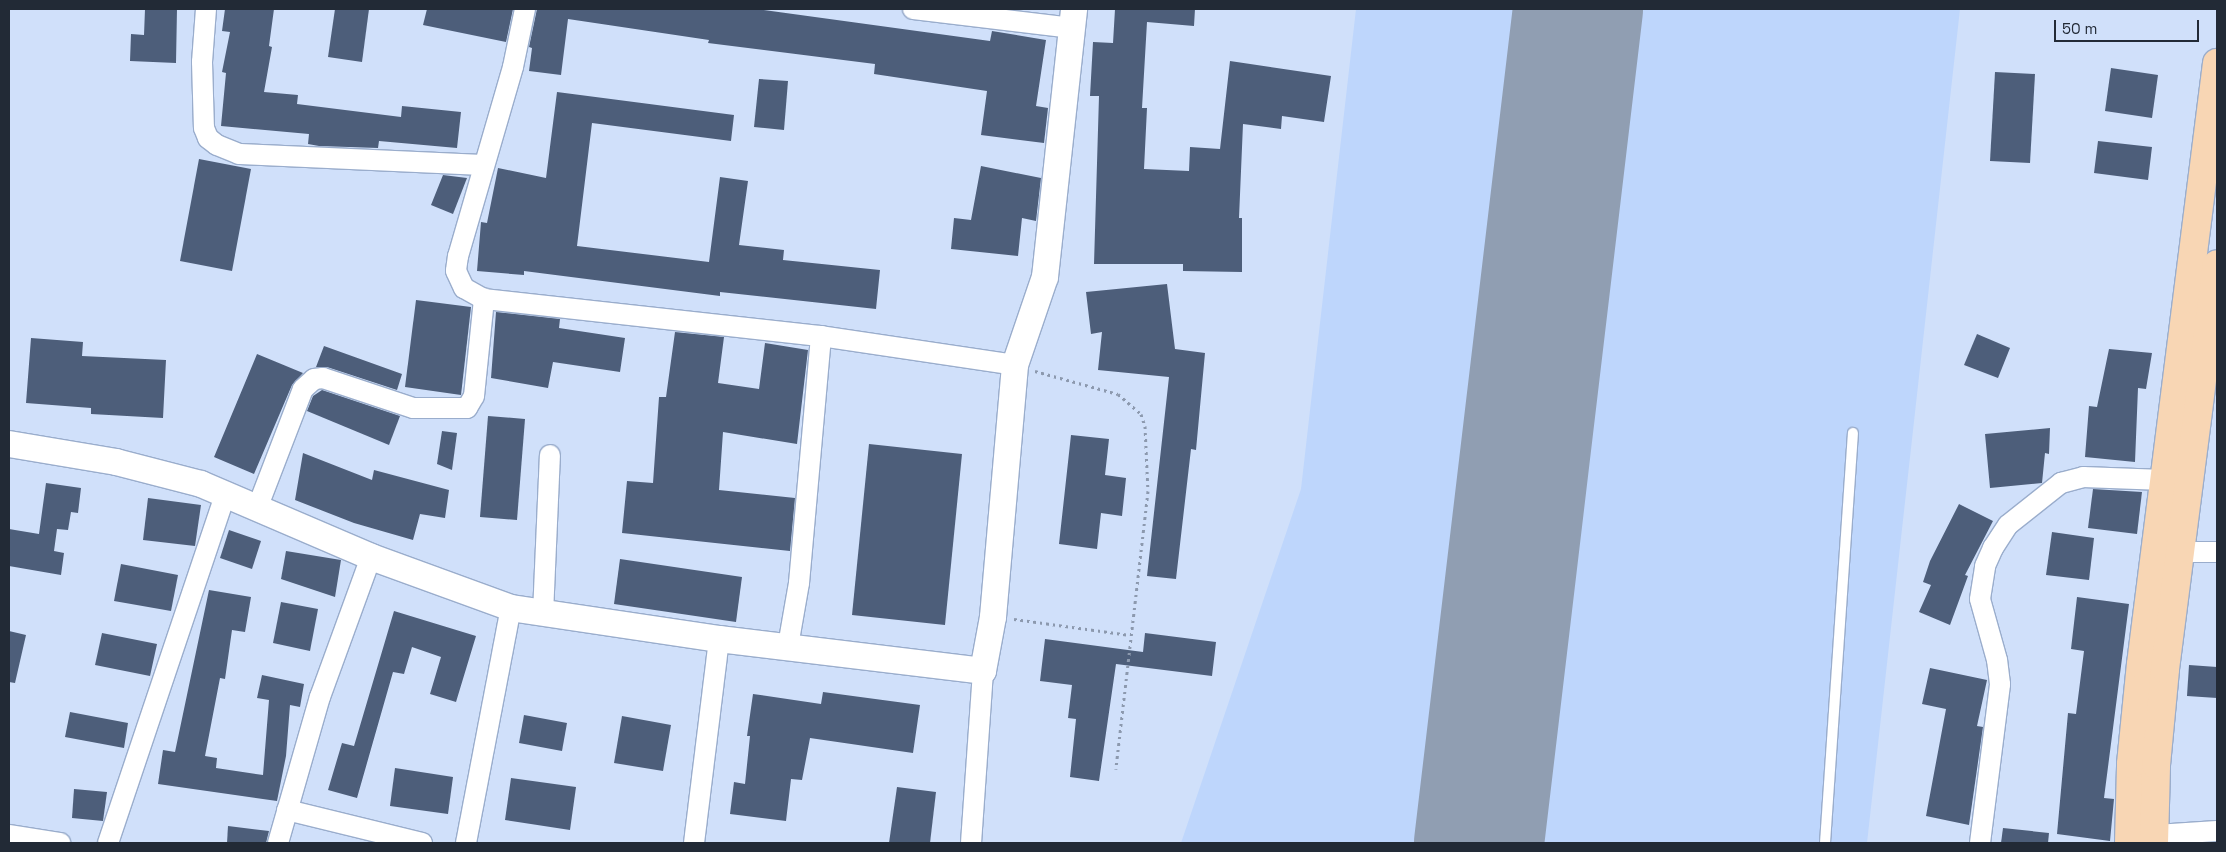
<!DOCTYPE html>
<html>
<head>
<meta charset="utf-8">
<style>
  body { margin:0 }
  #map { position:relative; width:2226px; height:852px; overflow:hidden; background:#d0e0fa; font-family:"Space Grotesk",sans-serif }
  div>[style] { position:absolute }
  .built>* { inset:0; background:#bed6fc }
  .runway>* { height:130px; margin:-65px; padding:0 65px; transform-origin:65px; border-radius:65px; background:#909eb2 }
  .building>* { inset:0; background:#4d5e7a }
  .path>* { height:3px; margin-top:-1.5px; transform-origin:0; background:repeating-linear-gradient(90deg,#8c99ae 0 2.5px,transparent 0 6.5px) }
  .roads { filter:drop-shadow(1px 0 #9aadcc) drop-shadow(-1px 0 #9aadcc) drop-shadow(0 1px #9aadcc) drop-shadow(0 -1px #9aadcc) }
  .service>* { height:10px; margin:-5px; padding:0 5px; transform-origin:5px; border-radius:5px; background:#fff }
  .minor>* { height:20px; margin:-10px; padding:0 10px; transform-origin:10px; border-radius:10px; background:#fff }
  .tertiary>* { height:26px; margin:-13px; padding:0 13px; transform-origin:13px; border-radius:13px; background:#fff }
  .trunk>* { height:28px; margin:-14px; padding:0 14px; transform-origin:14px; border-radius:14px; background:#f8d6b4 }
  span { translate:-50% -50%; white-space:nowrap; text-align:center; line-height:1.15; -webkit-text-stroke:5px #d0e0fa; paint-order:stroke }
  .frame { position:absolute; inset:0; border:10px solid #222a36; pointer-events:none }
  .scale { position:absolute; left:2054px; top:20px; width:145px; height:22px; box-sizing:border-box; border:2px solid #222a36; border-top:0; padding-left:6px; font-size:15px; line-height:18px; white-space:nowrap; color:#222a36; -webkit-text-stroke:4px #d0e0fa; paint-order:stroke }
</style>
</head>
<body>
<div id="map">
  <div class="built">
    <i style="clip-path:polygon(1356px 9px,1960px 9px,1867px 843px,1181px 843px,1301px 489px)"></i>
  </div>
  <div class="runway">
    <i style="left:1479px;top:843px;width:840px;rotate:-83.23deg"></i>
  </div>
  <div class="building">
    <i style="clip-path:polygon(145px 9px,177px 9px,176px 63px,130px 61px,131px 34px,144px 35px)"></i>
    <i style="clip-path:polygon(225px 9px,274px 9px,269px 46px,272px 47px,264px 92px,298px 95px,297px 104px,401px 117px,402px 106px,461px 112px,457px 148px,379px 141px,378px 148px,319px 146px,308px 144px,309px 134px,221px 126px,226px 73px,222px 72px,230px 32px,222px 31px)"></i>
    <i style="clip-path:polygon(335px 9px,369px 9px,362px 62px,328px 57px)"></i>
    <i style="clip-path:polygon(427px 9px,513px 9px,506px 42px,423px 25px)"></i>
    <i style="clip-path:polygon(537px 9px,757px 9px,990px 41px,992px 31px,1046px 40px,1036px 106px,1048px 108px,1044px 143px,981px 135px,987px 91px,874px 74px,875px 64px,708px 43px,709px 40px,568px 19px,561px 75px,529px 71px,532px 48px,529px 47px)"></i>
    <i style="clip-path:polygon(1115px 9px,1195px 9px,1194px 26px,1147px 22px,1142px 108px,1147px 108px,1144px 169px,1189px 171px,1190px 147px,1220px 149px,1230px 61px,1331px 76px,1324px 122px,1282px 116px,1281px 129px,1243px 124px,1239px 218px,1242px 218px,1242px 272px,1183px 271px,1183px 264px,1094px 264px,1099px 96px,1090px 96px,1093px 42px,1113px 43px)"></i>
    <i style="clip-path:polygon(2111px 68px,2158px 75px,2152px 118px,2105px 111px)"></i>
    <i style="clip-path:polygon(1995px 72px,2035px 74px,2030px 163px,1990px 161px)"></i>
    <i style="clip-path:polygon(759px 79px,788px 81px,784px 130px,754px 127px)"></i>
    <i style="clip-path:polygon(557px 92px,734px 115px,731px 141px,592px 123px,577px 246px,709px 262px,720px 177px,748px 181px,739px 245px,784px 250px,783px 260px,880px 270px,876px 309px,720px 292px,720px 296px,524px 271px,524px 275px,477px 271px,481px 222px,487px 223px,498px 168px,546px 178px)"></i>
    <i style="clip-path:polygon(2098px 141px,2152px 147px,2148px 180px,2094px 173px)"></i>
    <i style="clip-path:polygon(199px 159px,251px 169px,232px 271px,180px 261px)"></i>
    <i style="clip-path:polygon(981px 166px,1041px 178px,1036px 221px,1022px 218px,1018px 256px,951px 249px,954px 218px,971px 220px)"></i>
    <i style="clip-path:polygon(443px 175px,467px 178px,453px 214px,431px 205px)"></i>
    <i style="clip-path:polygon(1167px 284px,1175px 349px,1205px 353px,1196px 450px,1191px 449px,1176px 579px,1147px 576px,1169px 377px,1098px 370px,1102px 332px,1091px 334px,1086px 292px)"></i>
    <i style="clip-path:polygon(416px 300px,471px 307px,461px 395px,405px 387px)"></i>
    <i style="clip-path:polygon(496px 312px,560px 319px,559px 328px,625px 338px,620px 372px,553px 362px,548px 388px,491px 378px)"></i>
    <i style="clip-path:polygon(675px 332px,724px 337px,718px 383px,759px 389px,765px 343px,808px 350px,797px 444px,723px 432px,719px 490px,795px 498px,790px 551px,622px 533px,627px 481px,653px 483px,659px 397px,666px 397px)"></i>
    <i style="clip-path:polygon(1977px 334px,2010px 348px,1998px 378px,1964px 365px)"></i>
    <i style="clip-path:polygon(31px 338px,83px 342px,82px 356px,166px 360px,163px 418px,91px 414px,91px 408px,26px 403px)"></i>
    <i style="clip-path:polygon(324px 346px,402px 374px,397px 390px,327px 367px,316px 367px)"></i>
    <i style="clip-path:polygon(2109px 349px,2152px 353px,2146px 389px,2138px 388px,2135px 462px,2085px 457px,2089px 406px,2097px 407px)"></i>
    <i style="clip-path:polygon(257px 354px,303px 373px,292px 385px,254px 474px,214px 457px)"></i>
    <i style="clip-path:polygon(322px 390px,400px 416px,389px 445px,307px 411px,313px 396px)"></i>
    <i style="clip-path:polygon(488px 416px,525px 419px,517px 520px,480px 517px)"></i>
    <i style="clip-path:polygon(2050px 428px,2049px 454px,2045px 453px,2042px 483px,1990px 488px,1985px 434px)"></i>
    <i style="clip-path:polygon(442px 431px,457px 433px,452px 470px,437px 464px)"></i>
    <i style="clip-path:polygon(1071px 435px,1109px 439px,1105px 475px,1126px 478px,1122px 516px,1101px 513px,1097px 549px,1059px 544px)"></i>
    <i style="clip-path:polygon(869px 444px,962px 454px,945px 625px,852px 615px)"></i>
    <i style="clip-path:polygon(303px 453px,372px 480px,374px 470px,449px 490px,445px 518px,420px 514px,413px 540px,354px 523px,295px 500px)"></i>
    <i style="clip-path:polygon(46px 483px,81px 488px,78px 513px,71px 512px,68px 530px,57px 529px,54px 551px,64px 553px,61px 575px,9px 566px,9px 529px,39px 534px)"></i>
    <i style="clip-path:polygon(2093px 489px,2142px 492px,2137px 534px,2088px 528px)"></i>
    <i style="clip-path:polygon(148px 498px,201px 505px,195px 546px,143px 540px)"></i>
    <i style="clip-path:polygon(1959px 504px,1993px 521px,1965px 575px,1968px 576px,1950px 625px,1919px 612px,1931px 585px,1923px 582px,1930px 561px)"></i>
    <i style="clip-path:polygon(229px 530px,261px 541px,252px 569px,220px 558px)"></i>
    <i style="clip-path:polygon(2052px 532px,2094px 538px,2089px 580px,2046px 575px)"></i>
    <i style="clip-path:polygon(286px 551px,341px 560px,335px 597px,281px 579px)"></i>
    <i style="clip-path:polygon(620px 559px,742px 577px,736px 622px,614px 604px)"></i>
    <i style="clip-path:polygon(121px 564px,178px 575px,171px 611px,114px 601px)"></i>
    <i style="clip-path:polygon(209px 590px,251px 597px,245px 632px,232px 630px,225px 679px,220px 678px,205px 756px,217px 758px,216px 768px,263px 775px,269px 700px,257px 698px,262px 675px,304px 684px,300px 707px,290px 705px,286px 756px,277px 801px,158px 784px,163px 750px,175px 752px)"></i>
    <i style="clip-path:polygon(2077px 597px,2129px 604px,2104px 798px,2114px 799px,2110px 841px,2057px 834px,2068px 713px,2076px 714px,2084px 651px,2071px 649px)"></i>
    <i style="clip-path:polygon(281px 602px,318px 609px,310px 651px,273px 643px)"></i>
    <i style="clip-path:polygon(394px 611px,476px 636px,456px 702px,430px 694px,441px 657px,412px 647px,404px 674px,393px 672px,357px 798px,328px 790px,342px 743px,354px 746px)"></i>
    <i style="clip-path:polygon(9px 631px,26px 635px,15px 683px,9px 682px)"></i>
    <i style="clip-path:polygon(102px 633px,157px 644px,150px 676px,95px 665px)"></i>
    <i style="clip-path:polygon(1145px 633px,1216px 642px,1212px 676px,1116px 664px,1099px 781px,1070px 777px,1076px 719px,1068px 718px,1072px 685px,1040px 681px,1045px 639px,1143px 652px)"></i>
    <i style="clip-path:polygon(2189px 665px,2217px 667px,2217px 698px,2187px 696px)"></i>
    <i style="clip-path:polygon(1930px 668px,1987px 680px,1977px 726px,1983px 727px,1969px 825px,1926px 816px,1946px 709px,1922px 704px)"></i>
    <i style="clip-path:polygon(823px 692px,920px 705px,913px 753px,810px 738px,802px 780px,791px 779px,786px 821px,730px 814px,734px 782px,745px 784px,750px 736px,747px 736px,753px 694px,821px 704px)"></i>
    <i style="clip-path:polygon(70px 712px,128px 723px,124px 748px,65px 737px)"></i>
    <i style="clip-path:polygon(524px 715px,567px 723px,562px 751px,519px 743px)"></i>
    <i style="clip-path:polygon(622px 716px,671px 725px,663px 771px,614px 763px)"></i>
    <i style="clip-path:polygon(395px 768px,453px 777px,448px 814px,390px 806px)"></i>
    <i style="clip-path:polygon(511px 778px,576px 787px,570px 830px,505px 820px)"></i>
    <i style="clip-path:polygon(897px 787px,936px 792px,930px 843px,889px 843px)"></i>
    <i style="clip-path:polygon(74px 789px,107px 792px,103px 821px,72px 818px)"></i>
    <i style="clip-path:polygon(228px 826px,269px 831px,266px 843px,227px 843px)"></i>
    <i style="clip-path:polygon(2003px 828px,2049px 833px,2048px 843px,2001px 843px)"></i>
  </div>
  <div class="path">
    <i style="left:1035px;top:371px;width:86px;rotate:15.5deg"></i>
    <i style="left:1118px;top:394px;width:30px;rotate:41deg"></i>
    <i style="left:1141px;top:414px;width:13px;rotate:72deg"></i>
    <i style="left:1145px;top:426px;width:65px;rotate:87.4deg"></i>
    <i style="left:1148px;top:491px;width:280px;rotate:96.6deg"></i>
    <i style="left:1014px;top:619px;width:117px;rotate:7.9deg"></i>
  </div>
  <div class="roads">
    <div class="service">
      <i style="left:1825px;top:843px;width:411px;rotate:-86.1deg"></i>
    </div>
    <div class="minor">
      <i style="left:206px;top:9px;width:53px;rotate:94.3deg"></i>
      <i style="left:202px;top:62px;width:66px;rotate:88.3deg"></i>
      <i style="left:204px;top:128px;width:11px;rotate:68deg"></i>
      <i style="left:208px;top:138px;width:11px;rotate:38deg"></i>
      <i style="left:217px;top:145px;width:24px;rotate:22deg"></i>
      <i style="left:239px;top:154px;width:245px;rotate:2.6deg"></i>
      <i style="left:525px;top:9px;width:59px;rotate:101.7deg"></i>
      <i style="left:513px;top:67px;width:197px;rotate:106.2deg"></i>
      <i style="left:458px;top:256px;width:15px;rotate:98deg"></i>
      <i style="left:456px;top:271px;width:19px;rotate:65deg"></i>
      <i style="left:464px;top:288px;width:23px;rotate:29deg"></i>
      <i style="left:484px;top:299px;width:339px;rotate:6.3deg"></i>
      <i style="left:821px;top:336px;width:196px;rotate:8.5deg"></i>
      <i style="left:913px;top:9px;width:161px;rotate:6.8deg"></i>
      <i style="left:258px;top:506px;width:125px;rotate:-69deg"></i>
      <i style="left:303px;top:389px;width:15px;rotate:-42deg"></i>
      <i style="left:314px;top:379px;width:9px;rotate:-6deg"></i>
      <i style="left:323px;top:378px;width:95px;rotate:18.4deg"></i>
      <i style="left:413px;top:408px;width:54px"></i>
      <i style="left:467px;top:408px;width:14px;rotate:-60deg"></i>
      <i style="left:474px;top:396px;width:98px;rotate:-84.1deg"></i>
      <i style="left:2180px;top:552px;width:37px"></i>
      <i style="left:543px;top:614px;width:159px;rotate:-87.5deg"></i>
      <i style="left:788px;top:646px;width:64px;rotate:-80.1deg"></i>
      <i style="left:799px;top:583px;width:248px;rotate:-84.9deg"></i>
      <i style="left:287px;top:810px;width:139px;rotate:13.7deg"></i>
      <i style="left:9px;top:835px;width:52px;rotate:8.9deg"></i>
      <i style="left:2141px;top:836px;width:76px;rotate:-3.8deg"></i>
      <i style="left:108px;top:843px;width:370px;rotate:-71.4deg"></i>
      <i style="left:278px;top:843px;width:152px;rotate:-74deg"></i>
      <i style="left:320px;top:697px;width:149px;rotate:-70deg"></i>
      <i style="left:466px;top:843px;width:239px;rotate:-79.2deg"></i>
      <i style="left:694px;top:843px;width:206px;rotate:-83deg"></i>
      <i style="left:971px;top:843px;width:172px;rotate:-86deg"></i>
      <i style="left:1980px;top:843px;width:160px;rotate:-82.8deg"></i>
      <i style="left:2000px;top:684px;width:24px;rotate:-97deg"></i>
      <i style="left:1997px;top:660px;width:63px;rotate:-105.6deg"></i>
      <i style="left:1980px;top:599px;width:33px;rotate:-81deg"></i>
      <i style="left:1985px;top:566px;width:20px;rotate:-66deg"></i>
      <i style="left:1993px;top:548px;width:27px;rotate:-57deg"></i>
      <i style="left:2008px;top:525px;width:68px;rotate:-38.4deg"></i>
      <i style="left:2061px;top:483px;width:23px;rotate:-15deg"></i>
      <i style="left:2083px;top:477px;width:81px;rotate:2.1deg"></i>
    </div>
    <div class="tertiary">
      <i style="left:9px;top:444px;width:109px;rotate:9.5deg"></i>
      <i style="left:116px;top:462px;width:88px;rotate:14.5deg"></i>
      <i style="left:201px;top:484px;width:185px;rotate:23.2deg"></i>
      <i style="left:371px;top:557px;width:149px;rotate:20deg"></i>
      <i style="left:511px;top:608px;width:210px;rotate:8.5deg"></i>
      <i style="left:719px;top:639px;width:266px;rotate:6.9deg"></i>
      <i style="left:983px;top:671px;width:55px;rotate:-79.5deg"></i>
      <i style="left:993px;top:617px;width:253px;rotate:-85deg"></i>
      <i style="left:1015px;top:365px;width:93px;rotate:-71.2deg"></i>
      <i style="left:1045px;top:277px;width:270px;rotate:-83.8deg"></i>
    </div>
    <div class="trunk">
      <i style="left:2129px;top:843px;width:79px;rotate:-88.5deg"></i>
      <i style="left:2131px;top:764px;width:100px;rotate:-84.3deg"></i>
      <i style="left:2141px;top:664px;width:606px;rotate:-82.79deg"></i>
      <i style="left:2154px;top:843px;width:78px;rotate:-88.5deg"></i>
      <i style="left:2156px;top:765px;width:96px;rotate:-84.6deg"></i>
      <i style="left:2165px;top:669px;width:408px;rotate:-82.7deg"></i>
    </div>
  </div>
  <div class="frame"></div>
  <div class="scale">50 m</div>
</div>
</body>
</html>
